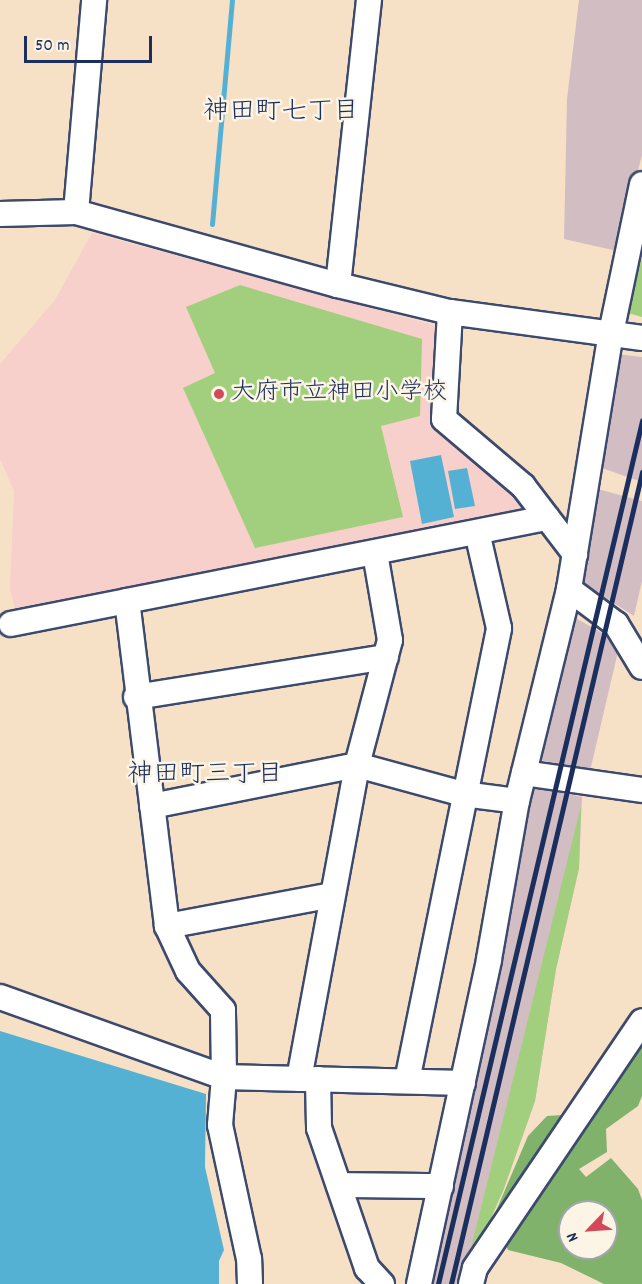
<!DOCTYPE html>
<html>
<head>
<meta charset="utf-8">
<style>
  body { margin:0 }
  #map { position:relative; width:642px; height:1284px; overflow:hidden; background:#f6e0c6; font-family:Dekko,"Klee One",sans-serif }
  div>[style] { position:absolute }
  .built>* { inset:0; background:#f7d0cb }
  .industrial>* { inset:0; background:#d2bec2 }
  .green>* { inset:0; background:#a1cf7d }
  .forest>* { inset:0; background:#80b26c }
  .water>* { inset:0; background:#55b1d3 }
  .stream>* { height:5px; margin:-2.5px; padding:0 2.5px; transform-origin:2.5px; border-radius:2.5px; background:#55b1d3 }
  .roads { filter:drop-shadow(2px 0 #3c4a6e) drop-shadow(-2px 0 #3c4a6e) drop-shadow(0 2px #3c4a6e) drop-shadow(0 -2px #3c4a6e) }
  .minor>* { height:24px; margin:-12px; padding:0 12px; transform-origin:12px; border-radius:12px; background:#fff }
  .rail>* { height:4.5px; margin:-2.25px; padding:0 2.25px; transform-origin:2.25px; border-radius:2.25px; background:#1b2f5e }
  .dots>* { width:16px; height:16px; translate:-50% -50%; box-sizing:border-box; border:3px solid #fcf5e5; border-radius:50% }
  span { translate:-50% -50%; white-space:nowrap; text-align:center; line-height:1.15; -webkit-text-stroke:5px #fcf5e5; paint-order:stroke }
  .poi-label { font-size:24px; color:#1b2f5e }
  .left { translate:0 -50%; text-align:left }
  .neighbourhood-label { font-size:26px; color:#1b2f5e }
  .north { position:absolute; left:558px; top:1200px; width:60px; height:60px; box-sizing:border-box; background:#fcf5e5; border:2px solid #a2a6af; border-radius:50%; rotate:245deg; font-size:16px; font-weight:700; line-height:24px; text-align:center; color:#1b2f5e }
  .north::after { content:''; display:block; margin:auto; width:21px; height:27px; background:#d1495b; clip-path:polygon(50% 0,100% 100%,50% 72%,0 100%) }
  .scale { position:absolute; left:24px; top:36px; width:128px; height:27px; box-sizing:border-box; border:3px solid #1b2f5e; border-top:0; padding-left:8px; font-size:18px; line-height:21px; white-space:nowrap; color:#1b2f5e; -webkit-text-stroke:4px #fcf5e5; paint-order:stroke }
</style>
</head>
<body>
<div id="map">
  <div class="built">
    <i style="clip-path:polygon(92px 233px,441px 327px,436px 425px,519px 491px,535px 513px,17px 617px,10px 589px,14px 491px,0 459px,0 364px,55px 300px)"></i>
  </div>
  <div class="industrial">
    <i style="clip-path:polygon(579px 0,642px 0,642px 155px,617px 251px,564px 239px,567px 99px)"></i>
    <i style="clip-path:polygon(617px 354px,642px 357px,642px 482px,599px 467px)"></i>
    <i style="clip-path:polygon(594px 488px,642px 501px,642px 581px,634px 616px,581px 582px)"></i>
    <i style="clip-path:polygon(570px 615px,620px 643px,590px 771px,586px 772px,537px 759px)"></i>
    <i style="clip-path:polygon(529px 786px,582px 797px,579px 868px,556px 969px,535px 1101px,503px 1191px,470px 1259px,463px 1284px,427px 1284px)"></i>
  </div>
  <div class="green">
    <i style="clip-path:polygon(642px 258px,642px 317px,628px 313px)"></i>
    <i style="clip-path:polygon(240px 285px,422px 339px,420px 416px,381px 426px,403px 517px,255px 548px,183px 388px,215px 373px,186px 307px)"></i>
    <i style="clip-path:polygon(581px 806px,579px 868px,556px 969px,535px 1101px,503px 1191px,462px 1284px)"></i>
  </div>
  <div class="forest">
    <i style="clip-path:polygon(evenodd,642px 1040px,642px 1096px,638px 1106px,606px 1129px,607px 1152px,579px 1169px,586px 1177px,611px 1158px,638px 1189px,642px 1200px,642px 1284px,604px 1284px,561px 1263px,508px 1250px,504px 1240px,642px 1040px,570px 1212px,606px 1212px,606px 1248px,570px 1248px,570px 1212px)"></i>
    <i style="clip-path:polygon(563px 1115px,566px 1123px,487px 1232px,528px 1136px,547px 1116px)"></i>
  </div>
  <div class="water">
    <i style="clip-path:polygon(441px 455px,454px 517px,422px 524px,410px 461px)"></i>
    <i style="clip-path:polygon(467px 468px,475px 506px,455px 509px,448px 471px)"></i>
    <i style="clip-path:polygon(0 1031px,206px 1094px,205px 1167px,224px 1250px,219px 1261px,219px 1284px,0 1284px)"></i>
  </div>
  <div class="stream">
    <i style="left:212px;top:224px;width:225px;rotate:-84.9deg"></i>
  </div>
  <div class="roads">
    <div class="minor">
      <i style="left:76px;top:212px;width:213px;rotate:-85.1deg"></i>
      <i style="left:0;top:214px;width:76px;rotate:-1.5deg"></i>
      <i style="left:76px;top:212px;width:272px;rotate:15.6deg"></i>
      <i style="left:338px;top:285px;width:115px;rotate:13.6deg"></i>
      <i style="left:450px;top:312px;width:194px;rotate:7.7deg"></i>
      <i style="left:338px;top:285px;width:287px;rotate:-83.8deg"></i>
      <i style="left:450px;top:312px;width:107px;rotate:93.2deg"></i>
      <i style="left:444px;top:419px;width:104px;rotate:40.3deg"></i>
      <i style="left:523px;top:486px;width:86px;rotate:52.6deg"></i>
      <i style="left:569px;top:589px;width:59px;rotate:36.7deg"></i>
      <i style="left:616px;top:624px;width:50px;rotate:58.8deg"></i>
      <i style="left:11px;top:624px;width:118px;rotate:-11.2deg"></i>
      <i style="left:136px;top:697px;width:253px;rotate:-9.1deg"></i>
      <i style="left:524px;top:773px;width:119px;rotate:8.2deg"></i>
      <i style="left:152px;top:806px;width:209px;rotate:-11.3deg"></i>
      <i style="left:357px;top:765px;width:110px;rotate:15.3deg"></i>
      <i style="left:463px;top:794px;width:54px;rotate:7.4deg"></i>
      <i style="left:167px;top:926px;width:168px;rotate:-10.6deg"></i>
      <i style="left:0;top:997px;width:238px;rotate:19.7deg"></i>
      <i style="left:224px;top:1077px;width:239px;rotate:1.4deg"></i>
      <i style="left:299px;top:1079px;width:319px;rotate:-79.5deg"></i>
      <i style="left:357px;top:765px;width:129px;rotate:-75.2deg"></i>
      <i style="left:390px;top:640px;width:88px;rotate:-99.8deg"></i>
      <i style="left:318px;top:1079px;width:49px;rotate:88.8deg"></i>
      <i style="left:319px;top:1128px;width:148px;rotate:71.1deg"></i>
      <i style="left:367px;top:1268px;width:22px;rotate:47deg"></i>
      <i style="left:407px;top:1081px;width:462px;rotate:-78.5deg"></i>
      <i style="left:499px;top:628px;width:98px;rotate:-102.9deg"></i>
      <i style="left:339px;top:1185px;width:102px;rotate:0.6deg"></i>
      <i style="left:250px;top:1284px;width:25px;rotate:-92deg"></i>
      <i style="left:249px;top:1259px;width:137px;rotate:-102.2deg"></i>
      <i style="left:220px;top:1125px;width:48px;rotate:-85.2deg"></i>
      <i style="left:224px;top:1077px;width:67px;rotate:-90.9deg"></i>
      <i style="left:223px;top:1010px;width:52px;rotate:-131.9deg"></i>
      <i style="left:188px;top:971px;width:50px;rotate:-115deg"></i>
      <i style="left:167px;top:926px;width:327px;rotate:-97deg"></i>
      <i style="left:127px;top:601px;width:428px;rotate:-11.2deg"></i>
      <i style="left:419px;top:1284px;width:332px;rotate:-77.8deg"></i>
      <i style="left:489px;top:959px;width:160px;rotate:-80deg"></i>
      <i style="left:517px;top:801px;width:218px;rotate:-76.2deg"></i>
      <i style="left:569px;top:589px;width:259px;rotate:-80.7deg"></i>
      <i style="left:611px;top:333px;width:152px;rotate:-78.2deg"></i>
      <i style="left:471px;top:1284px;width:16px;rotate:-76deg"></i>
      <i style="left:475px;top:1268px;width:298px;rotate:-55.9deg"></i>
    </div>
  </div>
  <div class="rail">
    <i style="left:438px;top:1284px;width:887px;rotate:-76.7deg"></i>
    <i style="left:451px;top:1284px;width:834px;rotate:-76.76deg"></i>
  </div>
  <div class="dots">
    <i style="left:219px;top:394px;background:#d1495b"></i>
  </div>
  <div class="poi-label">
    <span class="left" style="left:231px;top:394px">大府市立神田小学校</span>
  </div>
  <div class="neighbourhood-label">
    <span style="left:281px;top:113px">神田町七丁目</span>
    <span style="left:205px;top:776px">神田町三丁目</span>
  </div>
  <div class="north">N</div>
  <div class="scale">50 m</div>
</div>
</body>
</html>
